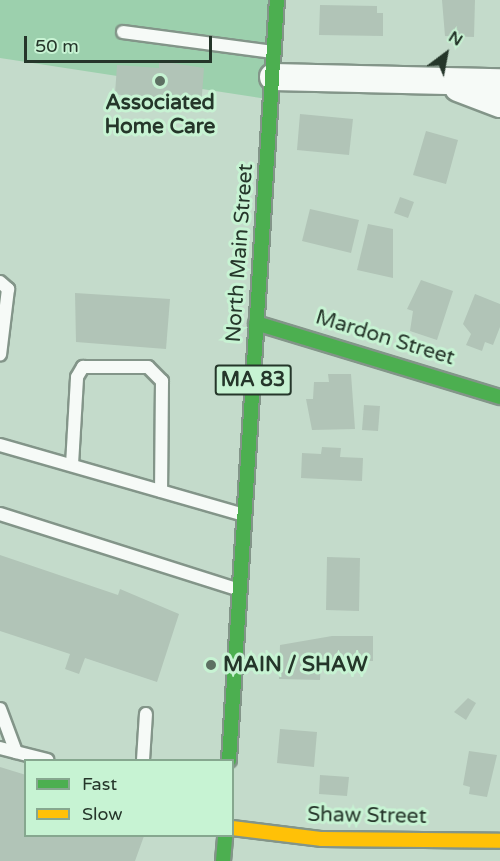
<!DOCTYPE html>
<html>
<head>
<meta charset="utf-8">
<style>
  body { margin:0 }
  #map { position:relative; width:500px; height:861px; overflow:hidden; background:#c4dbcb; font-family:"Varela Round",sans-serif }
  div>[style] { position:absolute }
  .green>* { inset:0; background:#9cd0ad }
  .building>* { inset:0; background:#b1c4b7 }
  .roads { filter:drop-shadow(2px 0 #839589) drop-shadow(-2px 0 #839589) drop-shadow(0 2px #839589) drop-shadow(0 -2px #839589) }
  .lane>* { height:12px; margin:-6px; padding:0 6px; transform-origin:6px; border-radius:6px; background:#f6faf7 }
  .street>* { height:26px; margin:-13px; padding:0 13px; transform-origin:13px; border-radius:13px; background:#f6faf7 }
  .fast>* { height:14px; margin:-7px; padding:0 7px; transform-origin:7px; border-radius:7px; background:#4caf50 }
  .slow>* { height:14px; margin:-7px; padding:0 7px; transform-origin:7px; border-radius:7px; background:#ffc107 }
  .dots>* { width:16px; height:16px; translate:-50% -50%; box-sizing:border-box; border:3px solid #c7f3d3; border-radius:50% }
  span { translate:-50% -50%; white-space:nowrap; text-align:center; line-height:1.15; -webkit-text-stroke:6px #c7f3d3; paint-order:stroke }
  .shield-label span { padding:2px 4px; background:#c7f3d3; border:2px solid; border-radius:4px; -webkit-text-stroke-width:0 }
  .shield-label { font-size:20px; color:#25362a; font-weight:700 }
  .poi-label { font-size:21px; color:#25362a; font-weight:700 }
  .left { translate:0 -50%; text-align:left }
  .street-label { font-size:21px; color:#25362a }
  .legend { position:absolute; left:24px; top:759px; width:210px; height:78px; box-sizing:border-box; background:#c7f3d3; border:2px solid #86a78f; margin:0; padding:8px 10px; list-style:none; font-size:18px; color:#25362a }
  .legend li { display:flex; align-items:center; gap:12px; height:30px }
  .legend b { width:30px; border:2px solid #86a78f }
  .north { position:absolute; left:416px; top:24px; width:60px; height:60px; -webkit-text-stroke:4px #c7f3d3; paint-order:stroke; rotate:32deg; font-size:16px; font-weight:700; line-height:24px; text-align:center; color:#25362a }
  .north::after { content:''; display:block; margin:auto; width:21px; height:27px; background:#25362a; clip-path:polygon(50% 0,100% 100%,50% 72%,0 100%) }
  .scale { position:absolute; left:24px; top:36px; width:188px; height:27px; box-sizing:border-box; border:3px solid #25362a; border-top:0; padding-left:8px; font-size:18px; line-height:21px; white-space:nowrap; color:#25362a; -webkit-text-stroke:4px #c7f3d3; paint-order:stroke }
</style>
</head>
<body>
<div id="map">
  <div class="green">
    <i style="clip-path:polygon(0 0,274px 0,267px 99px,0 58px)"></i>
  </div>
  <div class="building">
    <i style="clip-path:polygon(442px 0,475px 0,474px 37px,445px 36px)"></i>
    <i style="clip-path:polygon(320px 5px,377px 6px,377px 13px,383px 13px,383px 36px,319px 35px)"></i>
    <i style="clip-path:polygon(159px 61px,204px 68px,201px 108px,115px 94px,117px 65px,159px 68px)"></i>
    <i style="clip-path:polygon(300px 114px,353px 119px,349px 155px,297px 150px)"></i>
    <i style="clip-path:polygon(426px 131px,458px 140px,446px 184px,413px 175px)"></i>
    <i style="clip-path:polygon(400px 197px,414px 202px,408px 218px,394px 213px)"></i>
    <i style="clip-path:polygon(310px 209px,359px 220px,351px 253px,302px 241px)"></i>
    <i style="clip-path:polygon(368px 224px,393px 229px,393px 278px,357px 270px)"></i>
    <i style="clip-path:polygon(421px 280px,453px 291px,437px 340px,410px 331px,413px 311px,407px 309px)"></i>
    <i style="clip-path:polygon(75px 293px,170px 299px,166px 349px,76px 342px)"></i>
    <i style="clip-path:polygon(475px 294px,500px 304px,500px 327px,493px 345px,485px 342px,482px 351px,466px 345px,471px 334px,463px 324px)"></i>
    <i style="clip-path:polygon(328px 374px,351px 374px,355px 429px,312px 430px,306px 399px,313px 399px,314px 382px,329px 382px)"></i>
    <i style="clip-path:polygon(364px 405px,380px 406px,378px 431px,362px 430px)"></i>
    <i style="clip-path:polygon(322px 447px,341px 448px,340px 457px,363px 458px,362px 481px,301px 478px,302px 453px,321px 454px)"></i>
    <i style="clip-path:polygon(0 555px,118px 595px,120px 589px,179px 614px,157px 682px,85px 658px,79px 674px,65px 669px,70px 654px,0 631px)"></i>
    <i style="clip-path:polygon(327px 557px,360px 558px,359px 611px,326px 610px)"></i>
    <i style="clip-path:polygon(332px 636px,373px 636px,373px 661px,321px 661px,320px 680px,279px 679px,280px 645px)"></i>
    <i style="clip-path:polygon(468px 698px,476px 703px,466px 720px,454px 712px)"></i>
    <i style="clip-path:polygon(280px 729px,317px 732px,314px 767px,277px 763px)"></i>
    <i style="clip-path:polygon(469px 751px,497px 755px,487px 797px,469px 794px,470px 787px,463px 785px)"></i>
    <i style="clip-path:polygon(0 767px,26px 775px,26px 836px,144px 836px,135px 861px,0 861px)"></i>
    <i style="clip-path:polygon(320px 775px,349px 777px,347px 796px,319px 794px)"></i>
  </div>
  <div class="roads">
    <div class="lane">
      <i style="left:123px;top:32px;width:151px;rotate:7.6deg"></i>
      <i style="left:0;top:282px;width:11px;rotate:41deg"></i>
      <i style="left:8px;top:289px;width:66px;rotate:96.9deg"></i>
      <i style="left:0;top:445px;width:254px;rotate:16deg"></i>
      <i style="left:72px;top:465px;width:88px;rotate:-86.7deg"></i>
      <i style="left:77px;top:377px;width:12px;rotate:-59deg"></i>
      <i style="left:83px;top:367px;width:65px"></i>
      <i style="left:148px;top:367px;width:20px;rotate:45deg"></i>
      <i style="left:162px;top:381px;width:110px;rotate:90.5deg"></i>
      <i style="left:0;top:514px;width:251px;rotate:17.6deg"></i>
      <i style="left:0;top:709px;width:46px;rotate:69.6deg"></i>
      <i style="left:0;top:748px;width:49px;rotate:14.3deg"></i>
      <i style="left:143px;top:760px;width:46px;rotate:-86.3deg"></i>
    </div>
    <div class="street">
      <i style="left:273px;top:77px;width:227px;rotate:1.3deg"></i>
      <i style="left:458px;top:88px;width:45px;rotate:20.9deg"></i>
    </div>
    <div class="fast">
      <i style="left:256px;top:323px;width:255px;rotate:16.9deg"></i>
      <i style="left:229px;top:760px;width:762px;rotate:-86.39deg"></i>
      <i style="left:223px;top:861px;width:25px;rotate:-85deg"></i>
    </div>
    <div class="slow">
      <i style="left:232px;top:828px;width:91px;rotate:7deg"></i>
      <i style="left:322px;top:839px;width:178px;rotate:0.6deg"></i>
    </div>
  </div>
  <div class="dots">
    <i style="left:160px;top:81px;background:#5d7062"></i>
    <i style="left:211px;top:665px;background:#5d7062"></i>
  </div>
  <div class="shield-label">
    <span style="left:253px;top:380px">MA 83</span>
  </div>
  <div class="poi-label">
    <span style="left:160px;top:115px">Associated<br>Home Care</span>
    <span class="left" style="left:223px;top:665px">MAIN / SHAW</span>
  </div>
  <div class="street-label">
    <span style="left:240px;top:253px;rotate:-86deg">North Main Street</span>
    <span style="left:385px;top:338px;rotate:17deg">Mardon Street</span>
    <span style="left:367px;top:816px;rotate:1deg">Shaw Street</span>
  </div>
  <ul class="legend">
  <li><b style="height:8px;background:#4caf50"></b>Fast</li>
  <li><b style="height:8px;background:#ffc107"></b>Slow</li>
  </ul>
  <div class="north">N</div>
  <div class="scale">50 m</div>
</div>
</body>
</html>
